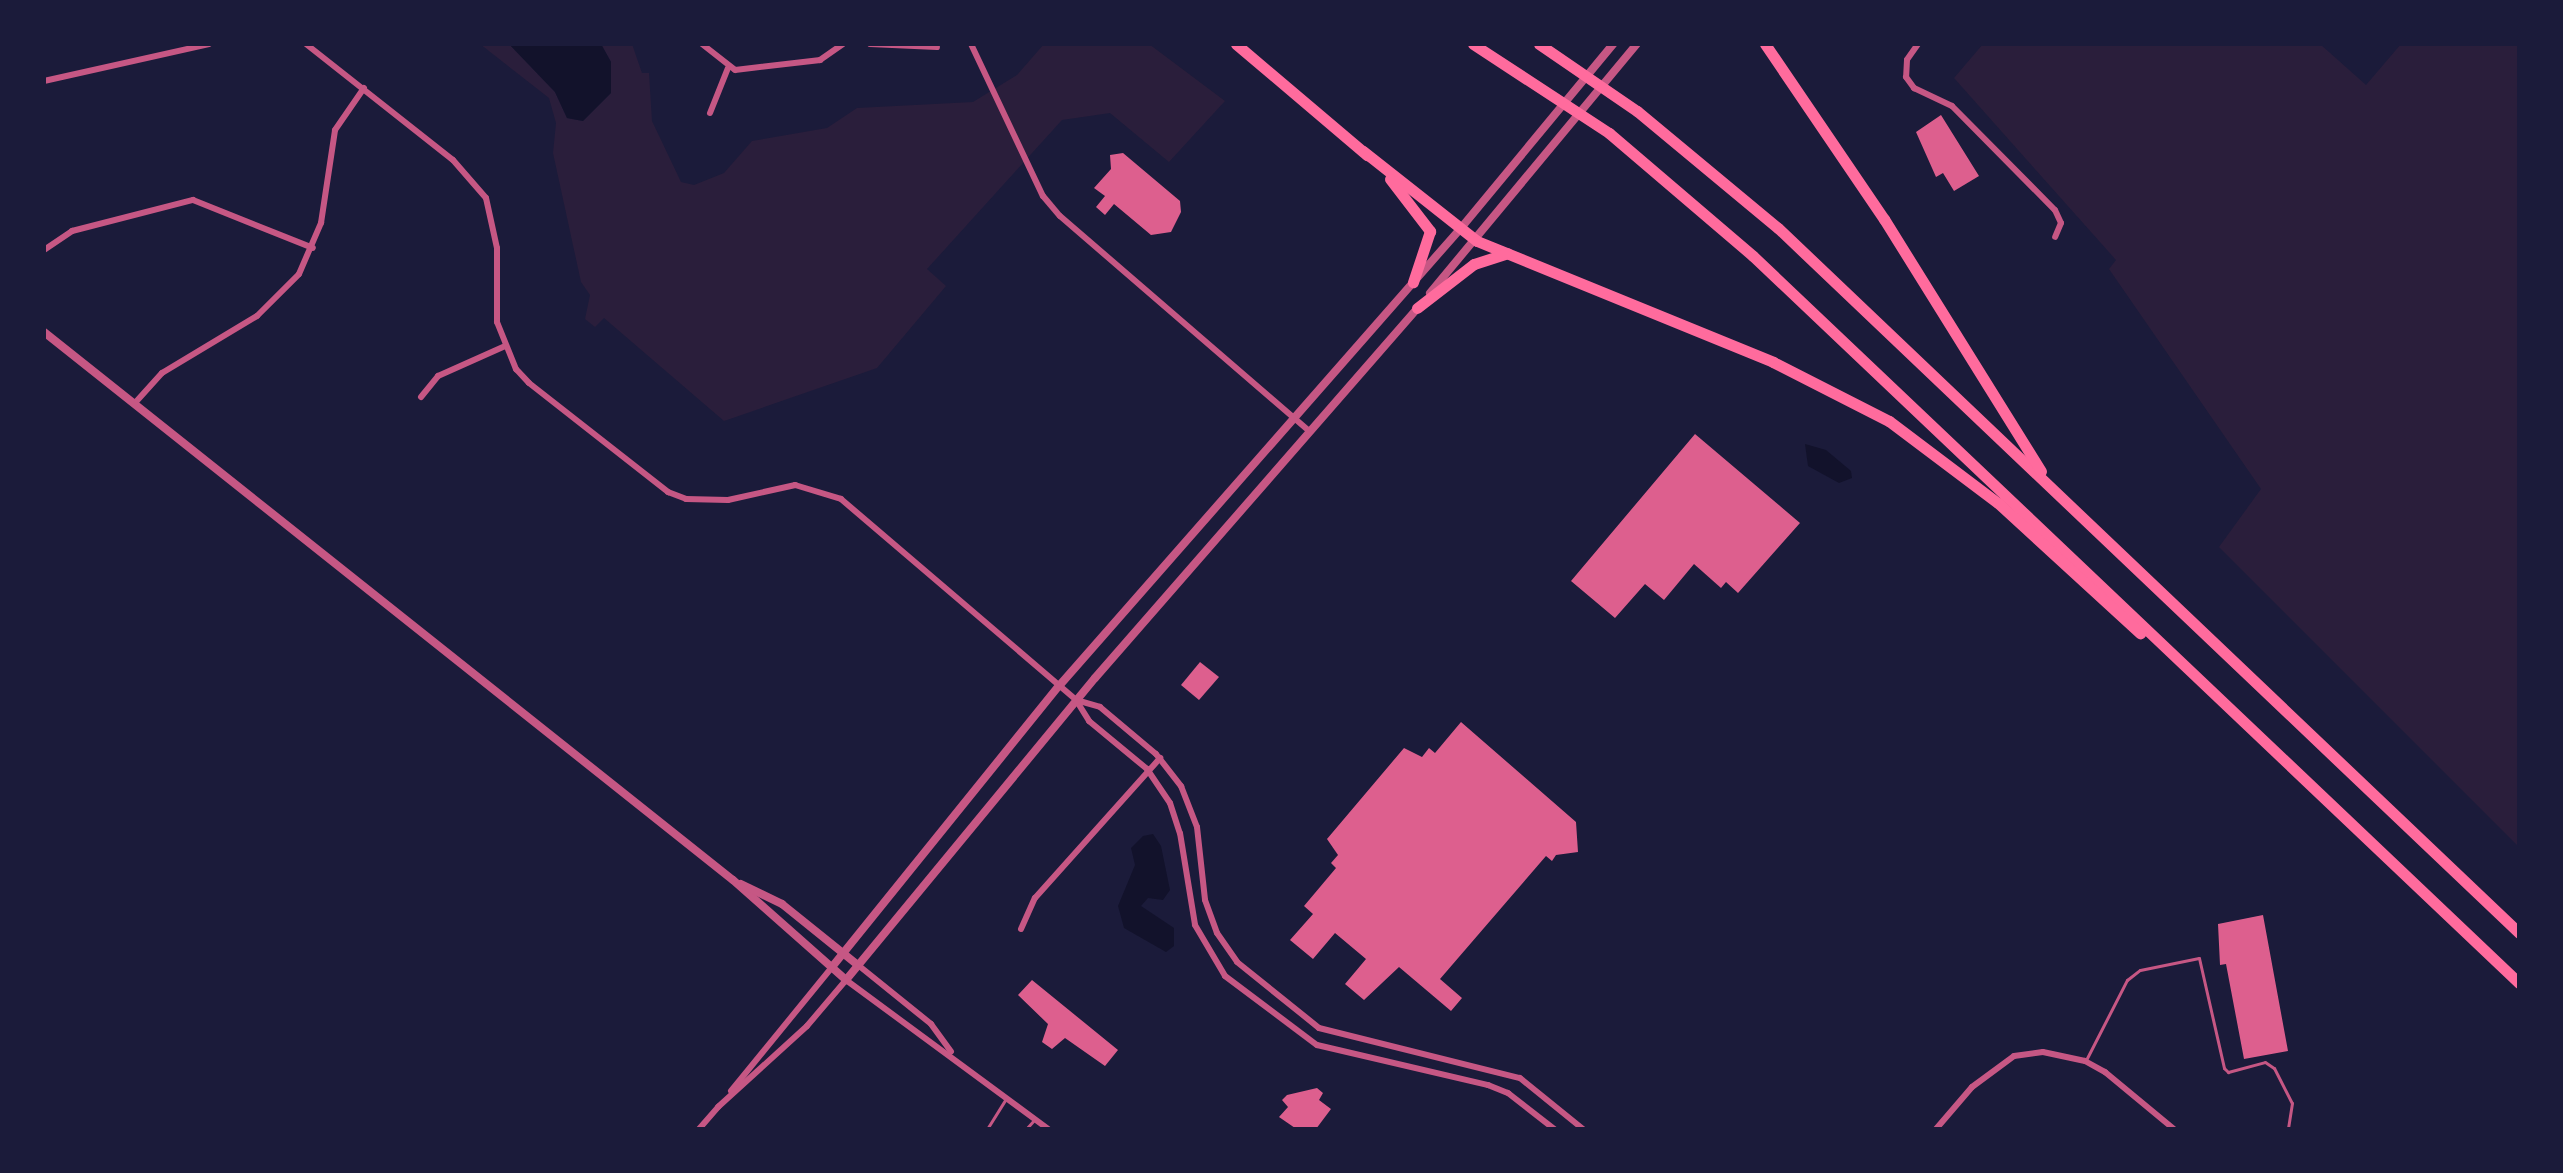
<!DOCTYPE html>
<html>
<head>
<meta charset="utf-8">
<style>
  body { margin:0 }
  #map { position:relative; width:2563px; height:1173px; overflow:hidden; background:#1b1b3a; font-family:Lora,serif }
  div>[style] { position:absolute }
  .green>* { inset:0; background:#2a1e3b }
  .water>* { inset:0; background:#12122b }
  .building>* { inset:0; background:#dd5f8e }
  .service>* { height:3px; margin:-1.5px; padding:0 1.5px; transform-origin:1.5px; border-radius:1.5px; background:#c65784 }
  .minor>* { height:6px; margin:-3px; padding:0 3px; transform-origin:3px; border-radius:3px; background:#c65784 }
  .tertiary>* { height:8px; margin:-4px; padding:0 4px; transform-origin:4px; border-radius:4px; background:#c65784 }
  .motorway>* { height:11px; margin:-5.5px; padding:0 5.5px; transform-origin:5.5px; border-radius:5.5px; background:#ff6b9d }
  span { translate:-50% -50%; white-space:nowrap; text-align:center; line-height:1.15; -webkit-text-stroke:7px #1b1b3a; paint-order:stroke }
  .frame { position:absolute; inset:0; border:46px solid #1b1b3a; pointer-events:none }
</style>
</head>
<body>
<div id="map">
  <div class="green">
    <i style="clip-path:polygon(480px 44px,509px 44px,555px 92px,567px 118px,583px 121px,611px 93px,611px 62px,601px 44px,632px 44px,642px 73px,649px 73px,652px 121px,681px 182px,694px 185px,724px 173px,752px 141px,827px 128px,857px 108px,973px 102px,1017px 75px,1044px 44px,1149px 44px,1225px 101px,1169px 162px,1110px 113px,1062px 120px,927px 269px,946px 286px,877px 368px,724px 421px,604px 318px,595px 327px,585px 319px,590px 295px,581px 282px,553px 153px,556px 123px,549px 98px)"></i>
    <i style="clip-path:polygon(1983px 44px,2320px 44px,2366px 85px,2401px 44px,2519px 44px,2519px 847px,2219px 547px,2261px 489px,2109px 269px,2116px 260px,1954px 78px)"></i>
  </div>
  <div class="water">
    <i style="clip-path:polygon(509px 44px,601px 44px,611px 62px,611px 93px,583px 121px,567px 118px,555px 92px)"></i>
    <i style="clip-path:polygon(1805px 444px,1826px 450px,1851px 471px,1852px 478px,1839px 483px,1808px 466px)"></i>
    <i style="clip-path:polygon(1153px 834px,1161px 846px,1170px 890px,1163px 900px,1148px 898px,1141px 906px,1174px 928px,1174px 946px,1166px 952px,1124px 928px,1118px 906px,1135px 865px,1131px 848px,1143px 836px)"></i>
  </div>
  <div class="building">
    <i style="clip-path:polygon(1941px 115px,1979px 176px,1954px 191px,1943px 173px,1936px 177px,1916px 132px)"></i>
    <i style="clip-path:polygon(1123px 153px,1180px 201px,1181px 212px,1171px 232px,1151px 235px,1114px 204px,1105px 215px,1096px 207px,1105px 196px,1094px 188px,1111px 169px,1110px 155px)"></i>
    <i style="clip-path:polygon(1695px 434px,1800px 523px,1738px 593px,1726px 582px,1721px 588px,1694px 564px,1664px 600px,1645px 584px,1615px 618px,1571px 581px)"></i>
    <i style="clip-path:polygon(1200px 662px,1219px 677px,1199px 700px,1181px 685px)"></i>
    <i style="clip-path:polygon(1461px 722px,1576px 822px,1578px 852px,1556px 855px,1552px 861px,1546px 856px,1440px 979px,1462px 998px,1451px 1011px,1399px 967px,1364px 1000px,1345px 984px,1366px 959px,1335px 933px,1313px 959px,1290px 940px,1313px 914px,1304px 906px,1336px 868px,1331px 863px,1338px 855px,1327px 839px,1404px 748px,1422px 757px,1429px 748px,1435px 753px)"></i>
    <i style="clip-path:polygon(2263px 915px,2288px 1051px,2244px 1059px,2226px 964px,2220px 965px,2218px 924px)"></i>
    <i style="clip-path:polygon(1032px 980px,1118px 1050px,1105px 1066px,1065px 1038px,1052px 1049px,1042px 1042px,1048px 1024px,1018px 995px)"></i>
    <i style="clip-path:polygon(1317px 1088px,1323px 1093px,1319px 1100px,1331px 1109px,1316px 1129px,1295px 1128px,1279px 1117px,1288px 1107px,1282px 1100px,1287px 1095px)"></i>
  </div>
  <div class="service">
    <i style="left:2086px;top:1060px;width:90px;rotate:-62.9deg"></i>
    <i style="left:2127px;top:980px;width:16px;rotate:-38deg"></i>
    <i style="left:2140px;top:970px;width:60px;rotate:-11.5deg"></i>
    <i style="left:2199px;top:958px;width:113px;rotate:77.2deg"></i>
    <i style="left:2224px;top:1068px;width:6px;rotate:45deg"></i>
    <i style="left:2228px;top:1072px;width:38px;rotate:-15deg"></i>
    <i style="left:2265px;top:1062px;width:11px;rotate:34deg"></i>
    <i style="left:2274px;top:1068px;width:39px;rotate:63deg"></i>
    <i style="left:2292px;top:1103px;width:26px;rotate:99deg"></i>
    <i style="left:987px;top:1129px;width:34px;rotate:-58deg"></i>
    <i style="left:1026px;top:1129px;width:12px;rotate:-48deg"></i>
  </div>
  <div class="minor">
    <i style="left:306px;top:44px;width:187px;rotate:38.3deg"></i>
    <i style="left:453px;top:160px;width:50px;rotate:49deg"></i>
    <i style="left:486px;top:198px;width:51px;rotate:77.6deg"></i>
    <i style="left:497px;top:248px;width:74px;rotate:90deg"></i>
    <i style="left:497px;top:322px;width:51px;rotate:68deg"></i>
    <i style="left:516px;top:369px;width:19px;rotate:47deg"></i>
    <i style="left:529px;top:383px;width:177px;rotate:38.1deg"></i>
    <i style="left:668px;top:492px;width:19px;rotate:21deg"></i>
    <i style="left:686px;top:499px;width:42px;rotate:1.4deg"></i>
    <i style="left:728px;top:500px;width:69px;rotate:-12.6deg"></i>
    <i style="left:795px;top:485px;width:48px;rotate:16.9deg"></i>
    <i style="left:841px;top:499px;width:309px;rotate:40.5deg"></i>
    <i style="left:1076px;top:700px;width:25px;rotate:58deg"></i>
    <i style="left:1089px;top:721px;width:75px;rotate:39.6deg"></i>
    <i style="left:1147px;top:769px;width:41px;rotate:55.9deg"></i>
    <i style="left:1170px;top:803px;width:32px;rotate:72deg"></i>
    <i style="left:1180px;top:833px;width:93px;rotate:80.7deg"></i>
    <i style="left:1195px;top:925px;width:59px;rotate:59.5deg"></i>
    <i style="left:1225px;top:976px;width:115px;rotate:36.9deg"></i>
    <i style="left:1317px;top:1045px;width:176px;rotate:13.2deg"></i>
    <i style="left:1488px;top:1085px;width:22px;rotate:22deg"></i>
    <i style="left:1508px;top:1093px;width:58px;rotate:38deg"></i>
    <i style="left:702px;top:44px;width:42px;rotate:38.2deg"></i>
    <i style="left:735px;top:70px;width:86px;rotate:-6.7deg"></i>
    <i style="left:820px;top:60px;width:28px;rotate:-35deg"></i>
    <i style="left:870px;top:44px;width:67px;rotate:2.6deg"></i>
    <i style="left:971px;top:44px;width:168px;rotate:64.7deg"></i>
    <i style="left:1043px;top:196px;width:26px;rotate:50deg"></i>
    <i style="left:1060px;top:216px;width:328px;rotate:40.8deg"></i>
    <i style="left:1918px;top:44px;width:19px;rotate:125deg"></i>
    <i style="left:1907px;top:60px;width:17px;rotate:93deg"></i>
    <i style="left:1906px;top:77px;width:14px;rotate:54deg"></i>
    <i style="left:1914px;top:88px;width:42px;rotate:25.3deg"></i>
    <i style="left:1952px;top:106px;width:146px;rotate:45.3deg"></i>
    <i style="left:2055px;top:210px;width:14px;rotate:65deg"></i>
    <i style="left:2061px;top:223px;width:15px;rotate:113deg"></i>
    <i style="left:44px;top:81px;width:169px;rotate:-12.6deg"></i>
    <i style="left:710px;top:113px;width:48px;rotate:-68.2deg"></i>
    <i style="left:44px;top:250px;width:34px;rotate:-34deg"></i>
    <i style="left:72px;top:231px;width:125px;rotate:-14.4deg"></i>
    <i style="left:193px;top:200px;width:129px;rotate:21.8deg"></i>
    <i style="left:421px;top:397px;width:27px;rotate:-51deg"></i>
    <i style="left:438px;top:376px;width:73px;rotate:-24.1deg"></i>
    <i style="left:134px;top:404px;width:42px;rotate:-47.9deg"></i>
    <i style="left:162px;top:373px;width:111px;rotate:-31deg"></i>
    <i style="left:257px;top:316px;width:59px;rotate:-45deg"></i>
    <i style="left:299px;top:274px;width:56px;rotate:-66.7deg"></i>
    <i style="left:321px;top:223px;width:94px;rotate:-81.4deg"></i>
    <i style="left:335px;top:130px;width:51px;rotate:-55.4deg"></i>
    <i style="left:1076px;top:700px;width:25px;rotate:16deg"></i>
    <i style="left:1100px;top:707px;width:73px;rotate:40deg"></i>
    <i style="left:1156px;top:754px;width:41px;rotate:52deg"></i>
    <i style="left:1181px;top:786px;width:44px;rotate:68.7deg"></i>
    <i style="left:1197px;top:827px;width:73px;rotate:83.7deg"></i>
    <i style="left:1205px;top:900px;width:35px;rotate:70deg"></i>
    <i style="left:1217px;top:933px;width:35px;rotate:55deg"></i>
    <i style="left:1237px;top:962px;width:105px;rotate:38.8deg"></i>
    <i style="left:1319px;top:1028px;width:207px;rotate:14deg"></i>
    <i style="left:1520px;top:1078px;width:81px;rotate:39deg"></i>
    <i style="left:1021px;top:929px;width:34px;rotate:-66deg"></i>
    <i style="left:1035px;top:898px;width:188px;rotate:-48.2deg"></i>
    <i style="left:858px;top:965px;width:94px;rotate:38.9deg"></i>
    <i style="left:931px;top:1024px;width:34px;rotate:54deg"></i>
    <i style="left:731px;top:1091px;width:160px;rotate:-50.8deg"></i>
    <i style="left:718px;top:1107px;width:120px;rotate:-42.3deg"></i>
    <i style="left:807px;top:1026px;width:60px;rotate:-49.7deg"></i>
    <i style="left:846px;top:980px;width:251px;rotate:36.4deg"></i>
    <i style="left:699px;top:1129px;width:30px;rotate:-49deg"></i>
    <i style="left:1936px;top:1129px;width:55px;rotate:-49.4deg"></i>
    <i style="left:1972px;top:1087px;width:52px;rotate:-36.4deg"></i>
    <i style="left:2014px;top:1056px;width:29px;rotate:-8deg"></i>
    <i style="left:2043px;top:1052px;width:43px;rotate:12.1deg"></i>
    <i style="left:2085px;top:1061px;width:23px;rotate:29deg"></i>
    <i style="left:2105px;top:1072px;width:89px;rotate:39.6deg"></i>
  </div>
  <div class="tertiary">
    <i style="left:1430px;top:293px;width:324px;rotate:-50.3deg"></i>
    <i style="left:44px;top:332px;width:880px;rotate:38.5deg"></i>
    <i style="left:733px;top:880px;width:151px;rotate:41.5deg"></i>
    <i style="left:846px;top:980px;width:391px;rotate:-50.5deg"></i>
    <i style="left:1095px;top:678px;width:493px;rotate:-48.9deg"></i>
    <i style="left:741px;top:884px;width:46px;rotate:26deg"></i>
    <i style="left:782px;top:904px;width:97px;rotate:38.8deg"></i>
    <i style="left:832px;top:967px;width:361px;rotate:-51.1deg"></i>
    <i style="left:1059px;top:686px;width:609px;rotate:-48.73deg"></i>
    <i style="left:1461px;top:228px;width:239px;rotate:-50.4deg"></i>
  </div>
  <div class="motorway">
    <i style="left:1236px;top:44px;width:172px;rotate:40.3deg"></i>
    <i style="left:1473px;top:44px;width:163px;rotate:33.2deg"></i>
    <i style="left:1609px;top:133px;width:189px;rotate:40.5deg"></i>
    <i style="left:1753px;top:256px;width:1056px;rotate:43.5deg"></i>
    <i style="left:1539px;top:44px;width:119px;rotate:34.4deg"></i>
    <i style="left:1637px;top:111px;width:183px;rotate:39.7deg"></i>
    <i style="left:1778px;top:228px;width:1023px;rotate:43.57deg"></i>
    <i style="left:1765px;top:44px;width:212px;rotate:55.8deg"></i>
    <i style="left:1884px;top:219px;width:297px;rotate:58.1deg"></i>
    <i style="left:1363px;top:151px;width:145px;rotate:38.3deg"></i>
    <i style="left:1477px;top:241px;width:320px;rotate:22.2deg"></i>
    <i style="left:1773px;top:362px;width:130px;rotate:27deg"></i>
    <i style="left:1889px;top:421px;width:136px;rotate:37deg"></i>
    <i style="left:1998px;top:503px;width:193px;rotate:42.5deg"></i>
    <i style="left:1390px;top:179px;width:66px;rotate:52.4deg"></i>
    <i style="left:1430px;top:231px;width:54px;rotate:108.4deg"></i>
    <i style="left:1417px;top:308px;width:72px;rotate:-37.7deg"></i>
    <i style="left:1474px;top:264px;width:35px;rotate:-18deg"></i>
  </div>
  <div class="frame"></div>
</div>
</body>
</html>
